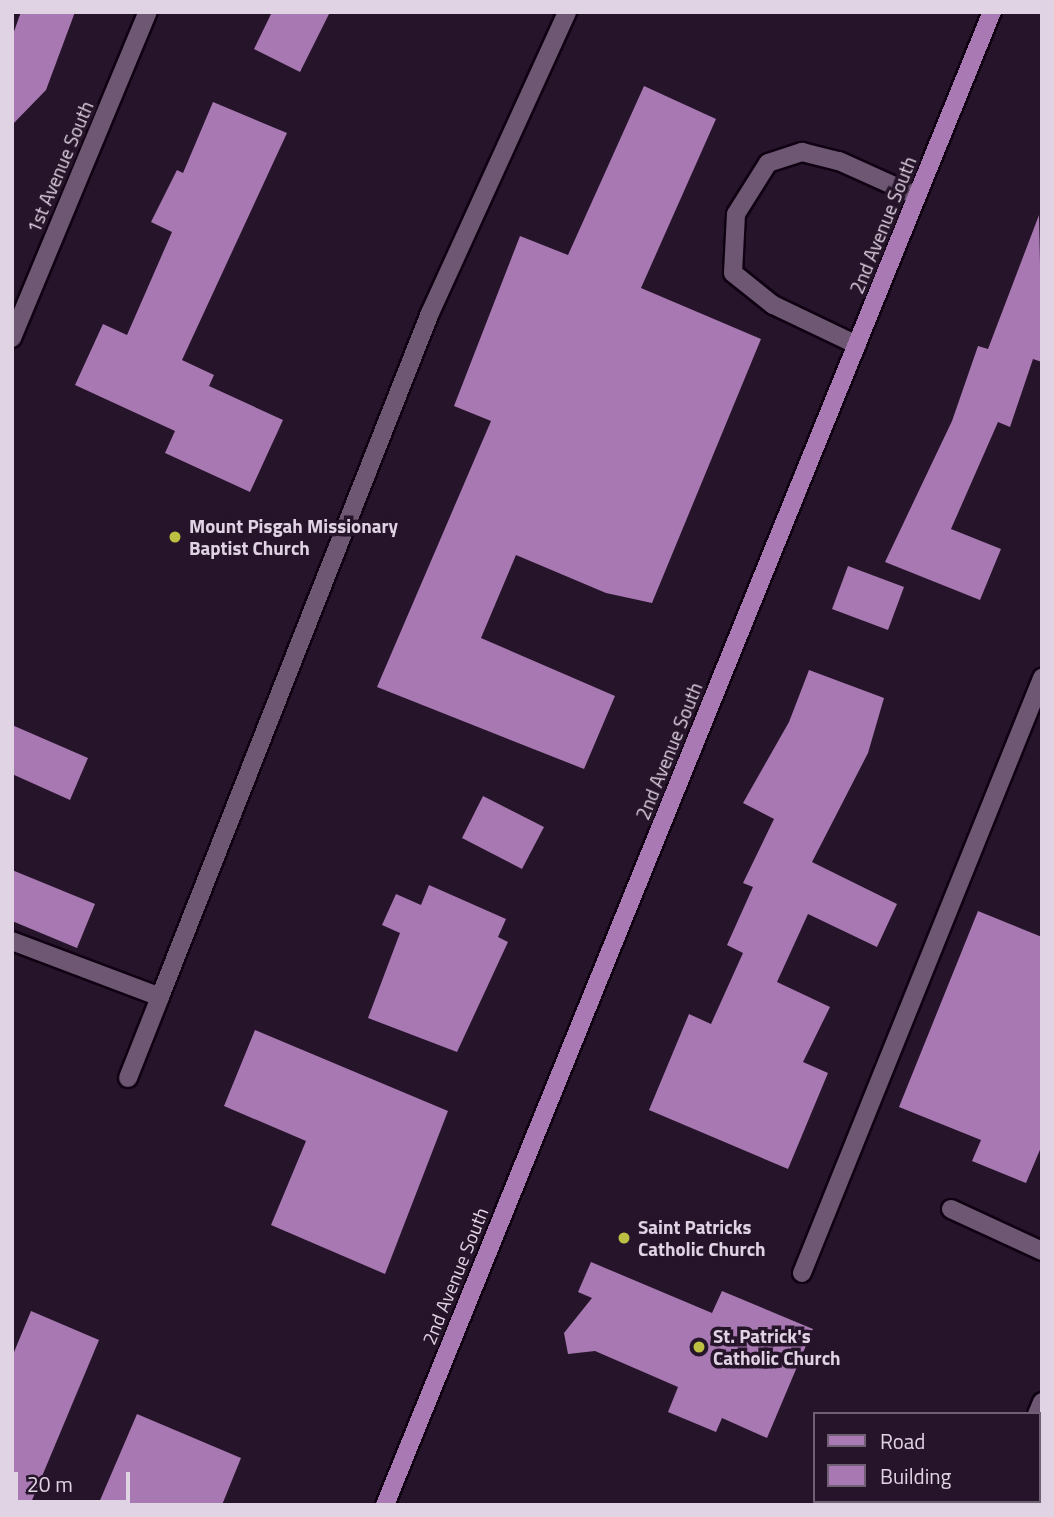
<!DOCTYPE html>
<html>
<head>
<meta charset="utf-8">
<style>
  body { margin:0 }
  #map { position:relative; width:1054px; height:1517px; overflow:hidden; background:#26142a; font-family:"Titillium Web",sans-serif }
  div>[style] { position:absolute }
  .building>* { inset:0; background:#a778b1 }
  .roads { filter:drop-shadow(2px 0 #0f0112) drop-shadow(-2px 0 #0f0112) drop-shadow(0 2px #0f0112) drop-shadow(0 -2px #0f0112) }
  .service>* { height:18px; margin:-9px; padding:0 9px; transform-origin:9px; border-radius:9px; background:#6d5772 }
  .minor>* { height:18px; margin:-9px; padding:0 9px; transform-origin:9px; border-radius:9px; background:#6d5772 }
  .primary>* { height:18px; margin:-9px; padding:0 9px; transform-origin:9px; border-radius:9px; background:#a879b2 }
  .dots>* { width:19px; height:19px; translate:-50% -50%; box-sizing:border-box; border:4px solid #26142a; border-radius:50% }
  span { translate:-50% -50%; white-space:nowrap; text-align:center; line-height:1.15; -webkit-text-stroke:7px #26142a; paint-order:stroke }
  .street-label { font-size:19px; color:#e0d3e3 }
  .poi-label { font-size:19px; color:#e0d3e3; font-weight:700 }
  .left { translate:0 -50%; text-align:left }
  .frame { position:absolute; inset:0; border:14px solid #e0d3e3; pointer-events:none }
  .legend { position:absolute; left:813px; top:1412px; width:228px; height:91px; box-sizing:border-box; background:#26142a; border:2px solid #706074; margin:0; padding:9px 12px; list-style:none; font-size:21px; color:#e0d3e3 }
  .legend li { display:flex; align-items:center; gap:14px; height:35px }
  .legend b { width:35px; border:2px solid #706074 }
  .scale { position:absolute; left:14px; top:1472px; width:116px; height:32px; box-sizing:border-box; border:4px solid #e0d3e3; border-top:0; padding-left:9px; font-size:21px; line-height:24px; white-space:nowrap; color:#e0d3e3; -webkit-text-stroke:5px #26142a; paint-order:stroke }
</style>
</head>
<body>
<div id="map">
  <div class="building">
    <i style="clip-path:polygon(21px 12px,75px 12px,46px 90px,12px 125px,12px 37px)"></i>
    <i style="clip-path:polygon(272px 12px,330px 12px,300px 72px,254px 49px)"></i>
    <i style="clip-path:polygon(644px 86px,716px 119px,641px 288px,761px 339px,652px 603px,606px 593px,516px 555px,481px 638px,615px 696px,584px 769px,377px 687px,491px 421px,454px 406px,520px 236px,568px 255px)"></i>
    <i style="clip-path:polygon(213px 102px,287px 133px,182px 360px,214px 375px,209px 386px,283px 420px,250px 492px,165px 453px,175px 431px,75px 385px,103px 324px,127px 335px,172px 232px,151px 222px,177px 170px,183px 173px)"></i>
    <i style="clip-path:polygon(1039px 215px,1042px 362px,1033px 359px,1010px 427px,998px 422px,951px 529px,1001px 549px,980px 600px,885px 562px,952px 421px,978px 346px,988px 349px)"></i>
    <i style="clip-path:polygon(848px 566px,904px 587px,888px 630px,832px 609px)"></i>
    <i style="clip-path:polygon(809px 670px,884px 698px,868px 753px,812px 862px,897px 904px,877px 947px,808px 914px,777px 982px,830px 1007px,803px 1062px,828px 1073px,788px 1169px,649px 1110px,689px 1014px,711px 1024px,743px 953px,727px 945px,753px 887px,743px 883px,774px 819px,743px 803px,789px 722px)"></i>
    <i style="clip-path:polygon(12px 725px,88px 758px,70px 800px,12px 774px)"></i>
    <i style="clip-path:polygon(483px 796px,544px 827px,522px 869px,462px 838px)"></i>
    <i style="clip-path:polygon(12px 870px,95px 904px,77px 948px,12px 921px)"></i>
    <i style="clip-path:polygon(429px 885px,506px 919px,498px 937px,508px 942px,457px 1052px,368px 1018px,400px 933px,382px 925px,396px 894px,421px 905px)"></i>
    <i style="clip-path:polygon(978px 911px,1042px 937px,1042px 1145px,1026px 1183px,972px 1161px,981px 1140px,899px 1107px)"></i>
    <i style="clip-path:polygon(255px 1030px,448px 1111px,385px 1274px,271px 1225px,306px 1141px,224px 1106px)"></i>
    <i style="clip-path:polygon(591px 1262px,712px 1313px,722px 1291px,813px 1329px,767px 1438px,722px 1418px,716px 1432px,668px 1412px,678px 1387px,595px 1351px,568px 1354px,564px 1333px,592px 1298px,578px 1292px)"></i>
    <i style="clip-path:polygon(31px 1311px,99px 1340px,30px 1505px,12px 1505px,12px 1357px)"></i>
    <i style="clip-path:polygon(137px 1414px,241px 1458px,222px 1505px,98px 1505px)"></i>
  </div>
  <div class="roads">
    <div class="service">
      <i style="left:857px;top:345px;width:93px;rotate:-154.5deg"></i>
      <i style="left:773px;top:305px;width:51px;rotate:-141.3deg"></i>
      <i style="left:733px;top:273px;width:59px;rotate:-87.1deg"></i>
      <i style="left:736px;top:214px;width:60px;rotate:-57.9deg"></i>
      <i style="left:768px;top:163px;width:36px;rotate:-18deg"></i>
      <i style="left:802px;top:152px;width:38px;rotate:14deg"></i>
      <i style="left:839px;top:161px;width:85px;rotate:24.2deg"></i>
      <i style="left:12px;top:941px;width:158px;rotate:20.7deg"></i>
      <i style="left:160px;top:997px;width:735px;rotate:-68.46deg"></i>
      <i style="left:430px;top:313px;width:331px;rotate:-65.5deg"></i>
      <i style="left:128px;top:1078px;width:87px;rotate:-68.4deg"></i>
      <i style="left:951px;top:1209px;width:100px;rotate:24.8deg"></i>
      <i style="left:802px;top:1273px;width:642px;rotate:-68.03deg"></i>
    </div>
    <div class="minor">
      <i style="left:12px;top:338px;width:353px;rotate:-67.4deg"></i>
      <i style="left:1037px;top:1414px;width:13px;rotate:-67deg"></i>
      <i style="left:1000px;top:1505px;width:4px;rotate:-76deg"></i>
    </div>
    <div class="primary">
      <i style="left:385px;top:1505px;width:1612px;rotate:-67.88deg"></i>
    </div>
  </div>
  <div class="dots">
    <i style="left:175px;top:537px;background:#bdbf43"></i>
    <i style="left:624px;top:1238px;background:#bdbf43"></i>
    <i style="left:699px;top:1347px;background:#bdbf43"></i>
  </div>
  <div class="street-label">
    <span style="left:60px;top:167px;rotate:-67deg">1st Avenue South</span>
    <span style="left:883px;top:225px;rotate:-68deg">2nd Avenue South</span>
    <span style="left:669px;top:751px;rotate:-68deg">2nd Avenue South</span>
    <span style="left:455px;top:1276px;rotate:-68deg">2nd Avenue South</span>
  </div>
  <div class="poi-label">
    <span class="left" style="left:189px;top:537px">Mount Pisgah Missionary<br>Baptist Church</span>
    <span class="left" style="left:638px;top:1238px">Saint Patricks<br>Catholic Church</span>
    <span class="left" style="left:713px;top:1347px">St. Patrick's<br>Catholic Church</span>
  </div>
  <div class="frame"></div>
  <ul class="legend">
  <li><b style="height:9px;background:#a879b2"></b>Road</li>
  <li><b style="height:19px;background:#a778b1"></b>Building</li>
  </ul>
  <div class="scale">20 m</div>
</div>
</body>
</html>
